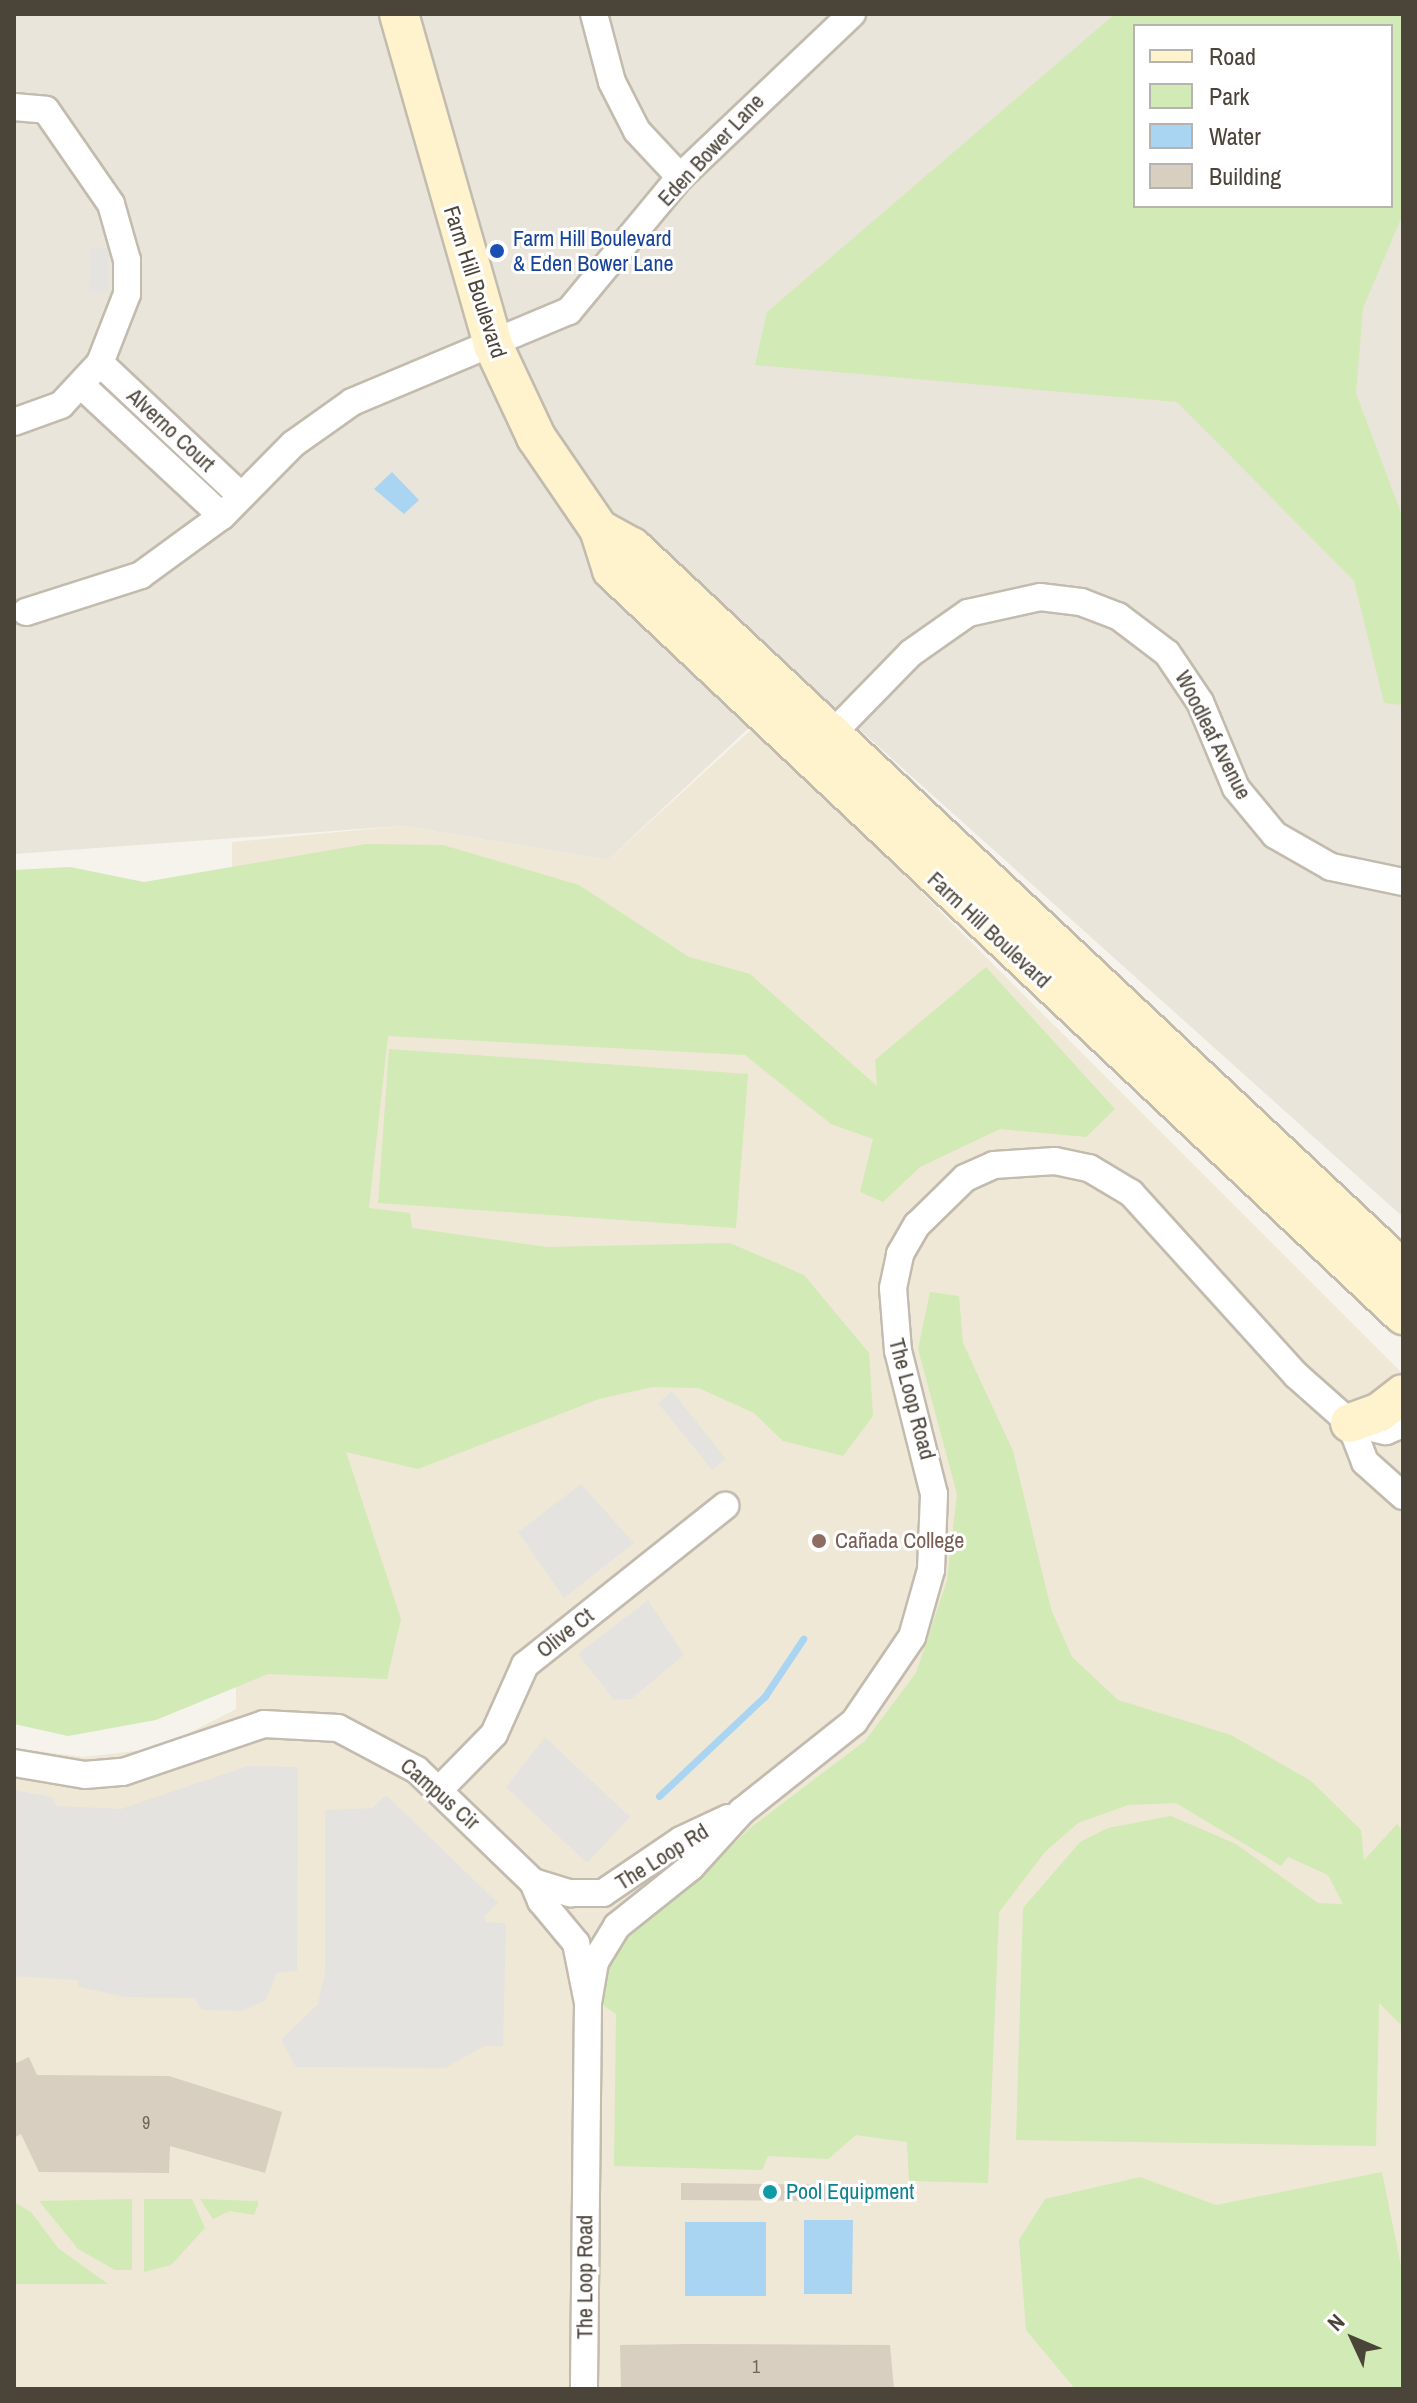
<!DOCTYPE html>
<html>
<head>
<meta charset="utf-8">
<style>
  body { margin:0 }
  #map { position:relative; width:1417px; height:2403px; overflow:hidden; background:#f6f3ec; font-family:"Archivo Narrow",sans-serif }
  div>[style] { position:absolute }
  .residential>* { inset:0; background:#eae5da }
  .education>* { inset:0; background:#efe8d6 }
  .green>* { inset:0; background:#d2eab5 }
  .parking>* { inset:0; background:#e5e3e0 }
  .water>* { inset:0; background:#a9d4f2 }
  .stream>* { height:7px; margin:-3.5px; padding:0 3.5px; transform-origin:3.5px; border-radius:3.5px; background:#a9d4f2 }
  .building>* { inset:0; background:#d8cfc1 }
  .roads { filter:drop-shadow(2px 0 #c2bbae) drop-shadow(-2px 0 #c2bbae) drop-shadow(0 2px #c2bbae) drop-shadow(0 -2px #c2bbae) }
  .street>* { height:26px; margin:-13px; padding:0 13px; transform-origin:13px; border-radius:13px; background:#fff }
  .secondary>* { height:38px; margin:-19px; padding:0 19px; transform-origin:19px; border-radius:19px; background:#fff3cd }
  .dots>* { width:22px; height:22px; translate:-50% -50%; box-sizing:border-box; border:4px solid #fff; border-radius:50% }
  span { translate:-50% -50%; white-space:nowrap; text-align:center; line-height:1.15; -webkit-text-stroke:6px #fff; paint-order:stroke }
  .number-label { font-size:18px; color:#6e675b }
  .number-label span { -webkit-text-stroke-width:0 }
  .street-label { font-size:22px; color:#4b4439 }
  .transit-label { font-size:22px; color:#164399 }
  .left { translate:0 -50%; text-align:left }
  .education-label { font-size:22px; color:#785e54 }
  .culture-label { font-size:22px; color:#0d838f }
  .frame { position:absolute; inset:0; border:16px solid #4b4439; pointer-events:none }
  .legend { position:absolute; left:1133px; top:24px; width:260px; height:184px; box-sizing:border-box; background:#fff; border:2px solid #b7b4b0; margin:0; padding:10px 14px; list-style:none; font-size:24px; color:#4b4439 }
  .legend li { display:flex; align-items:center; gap:16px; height:40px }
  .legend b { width:40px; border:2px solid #b7b4b0 }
  .north { position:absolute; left:1313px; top:2299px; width:80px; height:80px; -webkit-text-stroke:6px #fff; paint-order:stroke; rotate:314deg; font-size:22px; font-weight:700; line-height:32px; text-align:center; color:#4b4439 }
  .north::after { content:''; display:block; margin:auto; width:28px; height:36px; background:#4b4439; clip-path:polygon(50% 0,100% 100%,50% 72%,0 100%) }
</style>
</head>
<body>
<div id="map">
  <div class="residential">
    <i style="clip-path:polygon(evenodd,14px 14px,1403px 14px,1403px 1217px,802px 678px,608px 860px,401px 826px,14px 854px,14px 14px,1135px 26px,1391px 26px,1391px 206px,1135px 206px,1135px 26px)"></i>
  </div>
  <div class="education">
    <i style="clip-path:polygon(755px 726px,1403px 1374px,1403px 2389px,14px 2389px,14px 1748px,83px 1757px,160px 1748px,236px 1709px,232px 842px,401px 826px,608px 860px)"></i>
  </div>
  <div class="green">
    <i style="clip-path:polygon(evenodd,1115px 14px,1403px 14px,1403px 214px,1363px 308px,1356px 393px,1403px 518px,1403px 705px,1384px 703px,1354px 581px,1177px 402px,755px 365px,767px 312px,1115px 14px,1135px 26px,1391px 26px,1391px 206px,1135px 206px,1135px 26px)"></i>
    <i style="clip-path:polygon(366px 844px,443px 845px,579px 885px,689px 957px,750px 974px,877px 1086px,875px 1060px,986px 967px,1115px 1109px,1086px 1137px,1000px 1129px,920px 1167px,883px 1202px,860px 1192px,873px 1139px,831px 1124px,745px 1055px,388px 1036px,369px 1208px,410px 1213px,412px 1228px,547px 1247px,730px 1243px,804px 1275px,869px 1353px,873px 1416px,843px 1456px,783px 1441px,754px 1413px,699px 1388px,652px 1387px,599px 1399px,418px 1469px,346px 1452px,401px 1619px,387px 1679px,268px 1674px,156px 1720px,68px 1736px,14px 1724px,14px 870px,70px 867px,144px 882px)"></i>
    <i style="clip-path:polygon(389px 1049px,748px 1074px,736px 1228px,378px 1203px)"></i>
    <i style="clip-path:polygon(930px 1292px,959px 1296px,963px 1343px,1013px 1451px,1051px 1609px,1072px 1657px,1118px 1700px,1231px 1735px,1311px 1781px,1361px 1830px,1364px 1860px,1397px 1824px,1403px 1832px,1403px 2027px,1379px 2003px,1376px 2146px,1016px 2140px,1023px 1908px,1080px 1842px,1108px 1828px,1171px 1816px,1236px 1844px,1318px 1903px,1343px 1904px,1328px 1875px,1288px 1857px,1281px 1866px,1176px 1803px,1128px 1805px,1078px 1823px,1045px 1852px,999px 1912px,988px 2183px,909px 2181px,907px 2142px,856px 2135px,828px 2159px,768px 2156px,762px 2170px,614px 2166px,616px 2014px,604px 2006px,605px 1977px,620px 1941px,697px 1880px,750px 1828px,865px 1741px,916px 1673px,947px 1580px,957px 1494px,918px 1349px)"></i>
    <i style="clip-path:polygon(1382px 2172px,1403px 2276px,1403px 2389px,1075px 2389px,1026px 2330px,1019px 2240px,1045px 2199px,1140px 2177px,1216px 2205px)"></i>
    <i style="clip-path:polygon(132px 2199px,132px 2270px,115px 2270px,78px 2249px,39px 2201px)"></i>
    <i style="clip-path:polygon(144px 2199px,192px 2199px,205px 2228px,171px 2265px,144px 2272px)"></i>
    <i style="clip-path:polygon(200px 2199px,258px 2201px,258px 2205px,254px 2215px,230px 2211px,213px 2219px)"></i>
    <i style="clip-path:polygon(14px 2202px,31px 2212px,58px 2248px,108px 2284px,14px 2284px)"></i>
  </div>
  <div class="parking">
    <i style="clip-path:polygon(90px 248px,109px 248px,108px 293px,89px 292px)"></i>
    <i style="clip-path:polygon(672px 1391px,726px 1459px,712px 1470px,658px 1403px)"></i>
    <i style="clip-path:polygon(581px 1484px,634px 1543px,564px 1598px,518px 1532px)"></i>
    <i style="clip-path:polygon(648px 1600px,684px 1655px,631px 1699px,614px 1700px,578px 1654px)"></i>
    <i style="clip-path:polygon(545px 1737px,630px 1817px,587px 1863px,506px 1787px)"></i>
    <i style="clip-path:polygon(248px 1766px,298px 1767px,297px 1971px,277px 1973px,266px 2000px,242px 2011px,202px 2010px,194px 1998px,125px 1997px,79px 1987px,77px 1980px,14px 1976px,14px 1790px,52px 1797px,57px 1806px,121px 1809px)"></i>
    <i style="clip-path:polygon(386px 1795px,498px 1903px,484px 1916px,486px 1922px,506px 1923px,503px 2046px,484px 2046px,445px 2068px,296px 2067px,281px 2040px,318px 2004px,325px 1972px,325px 1810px,372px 1808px)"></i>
  </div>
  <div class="water">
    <i style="clip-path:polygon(392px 472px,419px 500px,404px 514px,374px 489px)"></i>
    <i style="clip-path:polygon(804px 2220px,853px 2220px,852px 2294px,804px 2294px)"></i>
    <i style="clip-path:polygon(685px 2222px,766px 2222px,766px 2296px,685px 2296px)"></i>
  </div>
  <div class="stream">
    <i style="left:659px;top:1796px;width:146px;rotate:-43.3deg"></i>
    <i style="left:765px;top:1696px;width:69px;rotate:-56.3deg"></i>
  </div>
  <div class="building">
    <i style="clip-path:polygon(29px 2057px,37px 2075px,169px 2076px,282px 2112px,265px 2173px,170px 2146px,169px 2173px,39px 2172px,21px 2134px,14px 2138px,14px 2064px)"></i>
    <i style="clip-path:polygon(681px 2183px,860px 2185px,858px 2201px,681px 2200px)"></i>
    <i style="clip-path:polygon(689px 2344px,890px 2345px,894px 2389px,621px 2389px,620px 2345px)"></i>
  </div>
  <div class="roads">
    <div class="street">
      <i style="left:594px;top:14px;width:70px;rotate:75.2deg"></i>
      <i style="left:612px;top:82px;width:55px;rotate:63deg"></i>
      <i style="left:637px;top:131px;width:63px;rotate:46.9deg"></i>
      <i style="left:14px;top:107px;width:32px;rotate:5deg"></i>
      <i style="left:46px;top:110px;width:114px;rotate:55.3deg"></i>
      <i style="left:111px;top:204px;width:58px;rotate:74.1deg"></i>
      <i style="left:127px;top:260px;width:34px;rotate:90deg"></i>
      <i style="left:127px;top:294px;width:74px;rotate:111.4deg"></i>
      <i style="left:100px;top:363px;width:57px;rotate:132.9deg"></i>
      <i style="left:61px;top:405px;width:50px;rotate:160.1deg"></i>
      <i style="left:100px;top:363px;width:194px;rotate:43.3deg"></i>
      <i style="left:81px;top:385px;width:192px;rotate:42.9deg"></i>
      <i style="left:26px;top:612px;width:121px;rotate:-17.8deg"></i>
      <i style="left:141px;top:575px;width:100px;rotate:-36.1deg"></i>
      <i style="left:222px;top:516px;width:101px;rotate:-45.4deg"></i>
      <i style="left:293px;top:444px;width:72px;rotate:-35.4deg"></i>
      <i style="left:352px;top:402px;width:235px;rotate:-22.8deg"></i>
      <i style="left:569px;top:311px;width:174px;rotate:-50.4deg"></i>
      <i style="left:680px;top:177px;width:237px;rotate:-43.5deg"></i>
      <i style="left:829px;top:737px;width:117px;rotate:-45.7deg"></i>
      <i style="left:911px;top:653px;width:70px;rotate:-35.1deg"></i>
      <i style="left:968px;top:613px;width:74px;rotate:-12.5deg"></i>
      <i style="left:1040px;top:597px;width:41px;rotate:7deg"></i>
      <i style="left:1081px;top:602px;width:40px;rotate:21deg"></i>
      <i style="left:1118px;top:616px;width:61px;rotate:37.1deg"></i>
      <i style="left:1167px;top:653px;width:59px;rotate:56deg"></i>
      <i style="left:1200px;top:702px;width:93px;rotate:67.3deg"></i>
      <i style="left:1236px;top:788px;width:61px;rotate:50.3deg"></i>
      <i style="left:1275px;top:835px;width:64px;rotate:29.7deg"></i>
      <i style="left:1331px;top:867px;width:74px;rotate:11.8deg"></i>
      <i style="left:1350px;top:1423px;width:37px;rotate:13deg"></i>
      <i style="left:1386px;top:1431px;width:18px;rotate:-22deg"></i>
      <i style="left:14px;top:1763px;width:72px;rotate:9.6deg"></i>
      <i style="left:85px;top:1775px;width:38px;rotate:-5deg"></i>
      <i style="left:123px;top:1772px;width:149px;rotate:-18.8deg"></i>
      <i style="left:264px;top:1724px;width:74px;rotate:3.1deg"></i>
      <i style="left:338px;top:1728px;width:89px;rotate:28deg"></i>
      <i style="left:417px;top:1770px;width:161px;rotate:44deg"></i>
      <i style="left:533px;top:1882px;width:21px;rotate:67deg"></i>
      <i style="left:541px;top:1901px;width:55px;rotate:50.2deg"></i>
      <i style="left:576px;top:1943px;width:61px;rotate:78.7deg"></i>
      <i style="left:588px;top:2003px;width:386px;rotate:90.6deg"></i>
      <i style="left:440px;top:1789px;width:77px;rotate:-45.5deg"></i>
      <i style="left:494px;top:1734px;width:76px;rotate:-65.8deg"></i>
      <i style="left:525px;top:1665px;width:256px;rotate:-38.5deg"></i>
      <i style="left:533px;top:1882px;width:39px;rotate:17deg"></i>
      <i style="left:570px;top:1893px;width:33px"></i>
      <i style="left:603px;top:1893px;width:94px;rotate:-34.2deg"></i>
      <i style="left:681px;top:1840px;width:52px;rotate:-25.1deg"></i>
      <i style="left:588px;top:2003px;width:42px;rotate:-80.3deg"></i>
      <i style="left:595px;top:1962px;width:42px;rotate:-58.6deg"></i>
      <i style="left:617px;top:1926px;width:95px;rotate:-38.6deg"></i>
      <i style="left:691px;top:1867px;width:76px;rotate:-47.7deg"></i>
      <i style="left:742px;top:1811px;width:143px;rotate:-38.5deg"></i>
      <i style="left:854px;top:1722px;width:103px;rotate:-55.7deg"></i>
      <i style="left:912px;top:1637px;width:70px;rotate:-74.2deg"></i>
      <i style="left:931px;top:1570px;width:76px;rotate:-87.7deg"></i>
      <i style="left:934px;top:1494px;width:147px;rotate:-104.1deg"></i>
      <i style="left:898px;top:1351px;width:63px;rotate:-94.5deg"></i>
      <i style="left:893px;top:1288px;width:35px;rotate:-78deg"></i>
      <i style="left:900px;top:1254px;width:34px;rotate:-60deg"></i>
      <i style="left:917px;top:1225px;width:67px;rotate:-44.4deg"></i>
      <i style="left:965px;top:1178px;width:32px;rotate:-24deg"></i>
      <i style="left:994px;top:1165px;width:61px;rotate:-3.8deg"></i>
      <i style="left:1055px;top:1161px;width:35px;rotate:12deg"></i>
      <i style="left:1089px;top:1168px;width:49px;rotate:30.8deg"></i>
      <i style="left:1131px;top:1193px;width:246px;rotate:47.8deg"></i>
      <i style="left:1296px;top:1375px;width:72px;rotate:41.6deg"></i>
      <i style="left:1350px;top:1423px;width:42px;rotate:69deg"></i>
      <i style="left:1365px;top:1462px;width:51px;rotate:41.8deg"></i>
    </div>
    <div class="secondary">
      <i style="left:399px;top:14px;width:344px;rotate:74.1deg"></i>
      <i style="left:493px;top:345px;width:102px;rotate:64.9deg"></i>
      <i style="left:536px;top:437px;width:112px;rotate:55.6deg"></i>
      <i style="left:599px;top:529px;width:43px;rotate:72.4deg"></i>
      <i style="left:612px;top:570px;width:1087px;rotate:43.28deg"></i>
      <i style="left:599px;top:529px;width:38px;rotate:29deg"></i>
      <i style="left:632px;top:547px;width:1057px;rotate:43.16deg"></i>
      <i style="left:1350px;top:1423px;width:32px;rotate:-20deg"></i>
      <i style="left:1380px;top:1412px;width:29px;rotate:-38deg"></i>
    </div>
  </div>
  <div class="dots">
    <i style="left:497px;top:251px;background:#1a4fb4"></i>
    <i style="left:819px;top:1541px;background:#8d6e63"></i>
    <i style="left:770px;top:2192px;background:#0f9aa8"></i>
  </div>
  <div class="number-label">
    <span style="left:146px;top:2123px">9</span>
    <span style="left:756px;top:2367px">1</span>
  </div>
  <div class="street-label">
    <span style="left:711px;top:150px;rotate:-47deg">Eden Bower Lane</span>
    <span style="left:475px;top:282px;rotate:72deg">Farm Hill Boulevard</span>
    <span style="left:171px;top:430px;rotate:43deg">Alverno Court</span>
    <span style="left:1213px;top:735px;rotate:63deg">Woodleaf Avenue</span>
    <span style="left:989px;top:930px;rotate:43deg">Farm Hill Boulevard</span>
    <span style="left:912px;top:1399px;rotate:75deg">The Loop Road</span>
    <span style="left:565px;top:1633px;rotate:-38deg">Olive Ct</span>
    <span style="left:440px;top:1794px;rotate:41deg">Campus Cir</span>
    <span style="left:662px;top:1857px;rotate:-32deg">The Loop Rd</span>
    <span style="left:585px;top:2277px;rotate:-90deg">The Loop Road</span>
  </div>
  <div class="transit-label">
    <span class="left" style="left:513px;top:251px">Farm Hill Boulevard<br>&amp; Eden Bower Lane</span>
  </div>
  <div class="education-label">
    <span class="left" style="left:835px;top:1541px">Cañada College</span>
  </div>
  <div class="culture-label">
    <span class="left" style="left:786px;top:2192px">Pool Equipment</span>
  </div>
  <div class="frame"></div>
  <ul class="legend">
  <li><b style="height:10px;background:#fff3cd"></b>Road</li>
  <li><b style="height:22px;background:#d2eab5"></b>Park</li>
  <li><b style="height:22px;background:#a9d4f2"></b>Water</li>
  <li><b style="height:22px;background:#d8cfc1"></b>Building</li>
  </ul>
  <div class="north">N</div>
</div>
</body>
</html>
